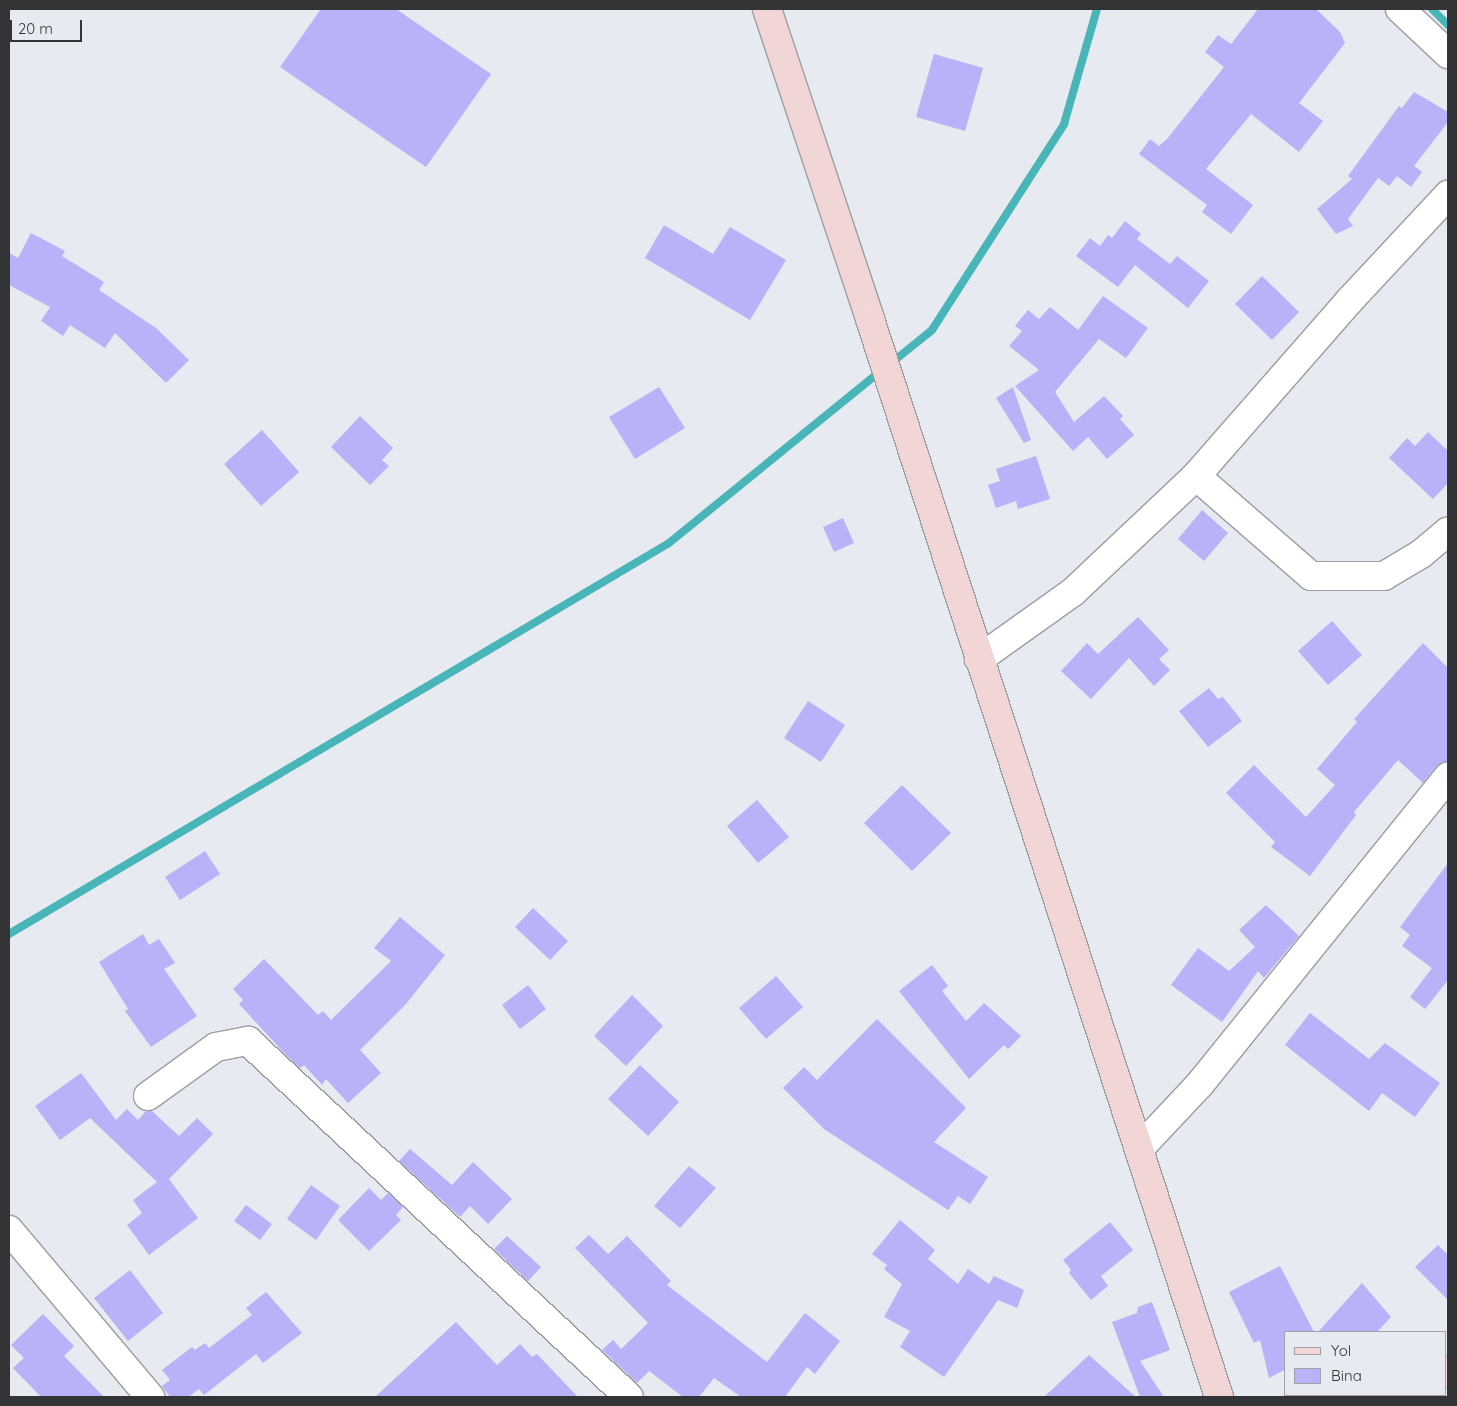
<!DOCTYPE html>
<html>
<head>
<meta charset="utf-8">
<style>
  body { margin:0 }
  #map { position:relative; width:1457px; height:1406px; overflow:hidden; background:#e7eaf0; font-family:Quicksand,sans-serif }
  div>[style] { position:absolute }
  .stream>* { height:8px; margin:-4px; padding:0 4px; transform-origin:4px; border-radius:4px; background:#48b5b8 }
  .building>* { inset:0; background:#b8b3f9 }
  .roads { filter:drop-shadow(1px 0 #9a9da2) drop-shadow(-1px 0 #9a9da2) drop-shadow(0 1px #9a9da2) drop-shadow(0 -1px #9a9da2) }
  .minor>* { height:28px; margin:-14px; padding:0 14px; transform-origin:14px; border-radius:14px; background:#fff }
  .secondary>* { height:28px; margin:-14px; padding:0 14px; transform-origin:14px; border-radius:14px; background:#f2d6d6 }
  span { translate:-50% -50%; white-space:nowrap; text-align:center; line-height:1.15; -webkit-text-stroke:4.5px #e7eaf0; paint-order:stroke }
  .frame { position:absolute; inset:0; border:10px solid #333436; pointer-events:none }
  .legend { position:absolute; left:1284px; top:1331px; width:162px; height:65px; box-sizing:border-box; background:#e7eaf0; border:1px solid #9fa1a6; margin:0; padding:6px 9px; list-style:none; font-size:15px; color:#333436 }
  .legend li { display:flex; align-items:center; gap:10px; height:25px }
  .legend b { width:25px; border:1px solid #9fa1a6 }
  .scale { position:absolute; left:10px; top:20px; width:72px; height:22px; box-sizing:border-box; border:2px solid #333436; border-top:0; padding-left:6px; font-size:15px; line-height:18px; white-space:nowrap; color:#333436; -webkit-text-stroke:4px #e7eaf0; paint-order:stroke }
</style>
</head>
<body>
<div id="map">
  <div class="stream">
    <i style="left:1432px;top:9px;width:23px;rotate:45deg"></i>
    <i style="left:890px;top:364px;width:54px;rotate:-39deg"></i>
    <i style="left:932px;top:330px;width:245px;rotate:-57.3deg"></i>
    <i style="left:1064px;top:124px;width:120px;rotate:-74deg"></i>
    <i style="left:9px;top:934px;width:767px;rotate:-30.64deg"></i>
    <i style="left:669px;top:543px;width:273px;rotate:-39.1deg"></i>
  </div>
  <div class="building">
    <i style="clip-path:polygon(321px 9px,396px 9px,491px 74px,426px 167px,280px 67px)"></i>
    <i style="clip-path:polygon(1258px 9px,1316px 9px,1340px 32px,1345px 43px,1299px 103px,1323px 121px,1299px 152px,1251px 114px,1206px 169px,1253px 205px,1231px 234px,1202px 212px,1207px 205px,1139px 154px,1150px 139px,1159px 146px,1167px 139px,1224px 67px,1205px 52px,1218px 35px,1231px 44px)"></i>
    <i style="clip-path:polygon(934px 54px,983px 68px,965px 131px,916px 117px)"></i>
    <i style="clip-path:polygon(1414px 92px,1448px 112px,1448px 122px,1414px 166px,1422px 172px,1411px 187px,1397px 176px,1389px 186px,1378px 178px,1348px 219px,1353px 226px,1336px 234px,1317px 209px,1352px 179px,1348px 176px,1399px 106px,1402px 108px)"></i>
    <i style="clip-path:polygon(1125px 221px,1141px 234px,1137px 239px,1170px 264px,1177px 256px,1209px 281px,1188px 308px,1135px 265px,1118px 287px,1076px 256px,1090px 238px,1100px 246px,1108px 235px,1112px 238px)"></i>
    <i style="clip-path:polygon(664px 225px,713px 254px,730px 227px,786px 260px,750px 320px,645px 258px)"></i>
    <i style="clip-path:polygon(31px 233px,65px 251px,62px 256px,104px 282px,99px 290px,156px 328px,189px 360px,166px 383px,115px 333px,105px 348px,70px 325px,63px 336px,41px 321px,50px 307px,9px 285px,9px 253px,18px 258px)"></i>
    <i style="clip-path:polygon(1262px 276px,1299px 312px,1272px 340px,1235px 304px)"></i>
    <i style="clip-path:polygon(1103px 296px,1148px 328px,1126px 358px,1099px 339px,1055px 392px,1074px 422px,1104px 396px,1123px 416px,1120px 419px,1134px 435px,1107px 459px,1088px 437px,1073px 451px,1015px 386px,1039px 370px,1009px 346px,1022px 331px,1015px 326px,1028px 310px,1039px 319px,1050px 307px,1078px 330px)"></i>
    <i style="clip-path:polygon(659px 387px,685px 428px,635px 459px,609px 417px)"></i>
    <i style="clip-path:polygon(1013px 387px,1031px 440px,1024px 443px,996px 398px)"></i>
    <i style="clip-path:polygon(360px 416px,393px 448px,382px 460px,389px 466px,370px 485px,331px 447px)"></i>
    <i style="clip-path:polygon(262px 430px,299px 472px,261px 506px,224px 464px)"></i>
    <i style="clip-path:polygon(1428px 432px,1448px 451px,1448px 483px,1433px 499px,1389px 458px,1407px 438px,1415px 446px)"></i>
    <i style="clip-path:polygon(1036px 456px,1050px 499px,1018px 509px,1016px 501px,996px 508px,988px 485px,1000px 481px,996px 469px)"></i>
    <i style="clip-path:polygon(1202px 510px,1228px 533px,1204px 561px,1178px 539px)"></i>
    <i style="clip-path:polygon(843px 518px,854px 543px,834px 552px,823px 527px)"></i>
    <i style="clip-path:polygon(1138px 617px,1169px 650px,1159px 659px,1170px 670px,1154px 686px,1129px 658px,1091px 699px,1061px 671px,1087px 643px,1098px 654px)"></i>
    <i style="clip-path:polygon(1332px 621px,1362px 655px,1328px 685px,1298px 651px)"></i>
    <i style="clip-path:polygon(1423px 643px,1448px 668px,1448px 761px,1436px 767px,1423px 783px,1398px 760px,1354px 812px,1356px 815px,1310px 876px,1271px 847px,1275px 842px,1226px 793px,1254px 765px,1306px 817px,1335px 785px,1317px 769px,1357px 722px,1354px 719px)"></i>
    <i style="clip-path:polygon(1209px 688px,1218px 699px,1223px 697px,1242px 721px,1208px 747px,1179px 711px)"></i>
    <i style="clip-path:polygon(808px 701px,845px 725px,821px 762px,784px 738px)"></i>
    <i style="clip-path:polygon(902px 785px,951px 833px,912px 871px,864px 823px)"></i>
    <i style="clip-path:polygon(757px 800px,789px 837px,758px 863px,727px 826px)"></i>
    <i style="clip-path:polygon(205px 851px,220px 874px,180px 900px,165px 877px)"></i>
    <i style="clip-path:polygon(1448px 863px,1448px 980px,1425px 1009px,1410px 997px,1432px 968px,1402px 946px,1410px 935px,1400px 927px)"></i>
    <i style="clip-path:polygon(1266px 905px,1299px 936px,1264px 978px,1258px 971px,1222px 1022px,1171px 985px,1198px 948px,1229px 971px,1255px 947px,1239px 930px)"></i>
    <i style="clip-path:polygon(533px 908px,568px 941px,550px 960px,515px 927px)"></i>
    <i style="clip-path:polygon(400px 917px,445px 955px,406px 1004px,360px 1050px,381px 1073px,348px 1103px,326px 1079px,322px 1085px,304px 1065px,300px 1068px,286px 1055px,239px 1004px,243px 1000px,233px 989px,264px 959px,318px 1015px,323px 1011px,331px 1020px,391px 961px,374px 948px)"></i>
    <i style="clip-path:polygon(143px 934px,149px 945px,159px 939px,175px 963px,164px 969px,197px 1016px,151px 1047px,125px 1011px,128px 1009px,99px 962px)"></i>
    <i style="clip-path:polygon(932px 965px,948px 986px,942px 991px,966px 1021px,984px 1003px,1021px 1036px,1008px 1049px,1004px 1045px,969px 1079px,899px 991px)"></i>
    <i style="clip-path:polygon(776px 976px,803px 1007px,766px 1039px,739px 1008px)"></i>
    <i style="clip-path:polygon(528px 985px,546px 1009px,520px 1029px,502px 1005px)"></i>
    <i style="clip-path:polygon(632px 995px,663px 1026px,626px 1066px,594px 1036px)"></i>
    <i style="clip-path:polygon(1310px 1013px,1369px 1059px,1385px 1043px,1440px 1083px,1415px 1117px,1382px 1093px,1369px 1111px,1285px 1045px)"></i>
    <i style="clip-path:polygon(877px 1019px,966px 1108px,934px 1142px,988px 1177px,970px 1204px,958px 1196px,948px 1210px,824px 1129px,783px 1088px,804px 1067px,817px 1080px)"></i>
    <i style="clip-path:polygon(640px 1065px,679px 1102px,648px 1136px,608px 1099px)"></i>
    <i style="clip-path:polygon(81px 1073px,116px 1120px,127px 1109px,138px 1120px,146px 1111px,152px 1111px,179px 1136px,197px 1118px,213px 1134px,169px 1179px,198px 1218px,149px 1255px,127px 1225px,142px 1213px,133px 1200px,157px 1182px,90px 1118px,60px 1140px,35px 1106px)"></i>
    <i style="clip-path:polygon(410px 1149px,452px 1185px,473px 1162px,512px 1199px,488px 1224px,470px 1206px,460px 1217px,399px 1161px)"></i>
    <i style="clip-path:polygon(689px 1166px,716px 1188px,680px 1228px,654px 1206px)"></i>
    <i style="clip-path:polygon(311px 1185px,340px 1206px,316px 1240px,287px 1219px)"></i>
    <i style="clip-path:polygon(369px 1188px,381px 1200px,388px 1193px,403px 1207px,396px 1215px,401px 1220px,369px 1251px,338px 1220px)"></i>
    <i style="clip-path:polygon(246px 1205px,272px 1224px,260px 1240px,234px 1221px)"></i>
    <i style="clip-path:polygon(900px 1220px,935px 1250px,928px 1259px,958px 1284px,968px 1269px,989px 1284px,994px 1276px,1024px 1290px,1017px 1308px,998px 1300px,944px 1377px,900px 1347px,910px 1331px,884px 1317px,902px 1284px,884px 1269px,887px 1265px,872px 1254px)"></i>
    <i style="clip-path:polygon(1110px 1222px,1133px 1250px,1101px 1276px,1108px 1286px,1091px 1300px,1069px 1273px,1071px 1270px,1063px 1260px)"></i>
    <i style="clip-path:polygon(589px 1235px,608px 1254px,627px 1236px,671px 1281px,667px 1285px,767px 1362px,805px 1313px,840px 1341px,815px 1374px,807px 1367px,785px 1397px,741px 1397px,714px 1378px,699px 1397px,683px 1397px,649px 1371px,637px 1383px,602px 1350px,613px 1340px,621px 1349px,648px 1323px,575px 1248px)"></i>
    <i style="clip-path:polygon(507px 1236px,541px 1267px,528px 1281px,494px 1249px)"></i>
    <i style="clip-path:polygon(1438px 1245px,1448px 1255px,1448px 1300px,1415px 1267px)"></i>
    <i style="clip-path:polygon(1280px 1266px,1314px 1332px,1286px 1332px,1286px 1369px,1269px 1378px,1260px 1340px,1254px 1343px,1229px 1292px)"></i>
    <i style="clip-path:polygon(130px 1270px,163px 1313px,128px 1341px,94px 1298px)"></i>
    <i style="clip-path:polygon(1362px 1283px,1391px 1317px,1377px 1332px,1318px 1332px)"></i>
    <i style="clip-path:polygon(266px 1292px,302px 1333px,263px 1363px,256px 1354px,204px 1395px,199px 1389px,188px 1397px,170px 1397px,162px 1386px,170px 1380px,162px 1370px,192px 1347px,195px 1350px,205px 1343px,209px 1348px,252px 1315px,246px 1308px)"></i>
    <i style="clip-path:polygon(1152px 1302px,1170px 1350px,1140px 1361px,1164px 1397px,1140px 1397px,1112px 1322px,1137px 1313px,1138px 1307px)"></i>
    <i style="clip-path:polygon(43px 1314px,74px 1346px,64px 1356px,104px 1397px,41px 1397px,13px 1368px,24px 1358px,11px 1345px)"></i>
    <i style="clip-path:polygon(456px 1322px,497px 1365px,520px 1344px,532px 1357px,537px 1354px,578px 1397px,375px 1397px)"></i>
    <i style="clip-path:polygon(1089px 1355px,1136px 1397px,1044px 1397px)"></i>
  </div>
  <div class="roads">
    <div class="minor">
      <i style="left:1400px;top:9px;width:66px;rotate:43.2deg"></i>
      <i style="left:1196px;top:476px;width:152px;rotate:41deg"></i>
      <i style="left:1311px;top:576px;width:73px"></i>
      <i style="left:1384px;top:576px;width:43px;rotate:-30.7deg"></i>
      <i style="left:1421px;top:554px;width:35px;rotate:-40deg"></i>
      <i style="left:979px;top:659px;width:115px;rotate:-35.5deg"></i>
      <i style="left:1073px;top:592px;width:169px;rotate:-43.3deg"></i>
      <i style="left:1196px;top:476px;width:234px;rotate:-48.8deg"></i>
      <i style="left:1350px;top:300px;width:144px;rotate:-47deg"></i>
      <i style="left:148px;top:1096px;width:84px;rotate:-35.8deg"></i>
      <i style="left:216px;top:1047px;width:33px;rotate:-11deg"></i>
      <i style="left:248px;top:1041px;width:521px;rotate:43.06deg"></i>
      <i style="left:1139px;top:1149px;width:89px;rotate:-46.8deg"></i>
      <i style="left:1200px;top:1084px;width:395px;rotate:-51.1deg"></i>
      <i style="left:9px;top:1230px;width:219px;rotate:49.8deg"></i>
    </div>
    <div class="secondary">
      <i style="left:767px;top:9px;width:327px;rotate:71.6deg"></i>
      <i style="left:870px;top:319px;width:1133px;rotate:72.06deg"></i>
      <i style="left:1446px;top:1374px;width:4px;rotate:-56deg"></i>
      <i style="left:1420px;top:1397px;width:4px;rotate:-34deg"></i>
    </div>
  </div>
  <div class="frame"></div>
  <ul class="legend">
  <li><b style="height:6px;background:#f2d6d6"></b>Yol</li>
  <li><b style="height:14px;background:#b8b3f9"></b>Bina</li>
  </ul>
  <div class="scale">20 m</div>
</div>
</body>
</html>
